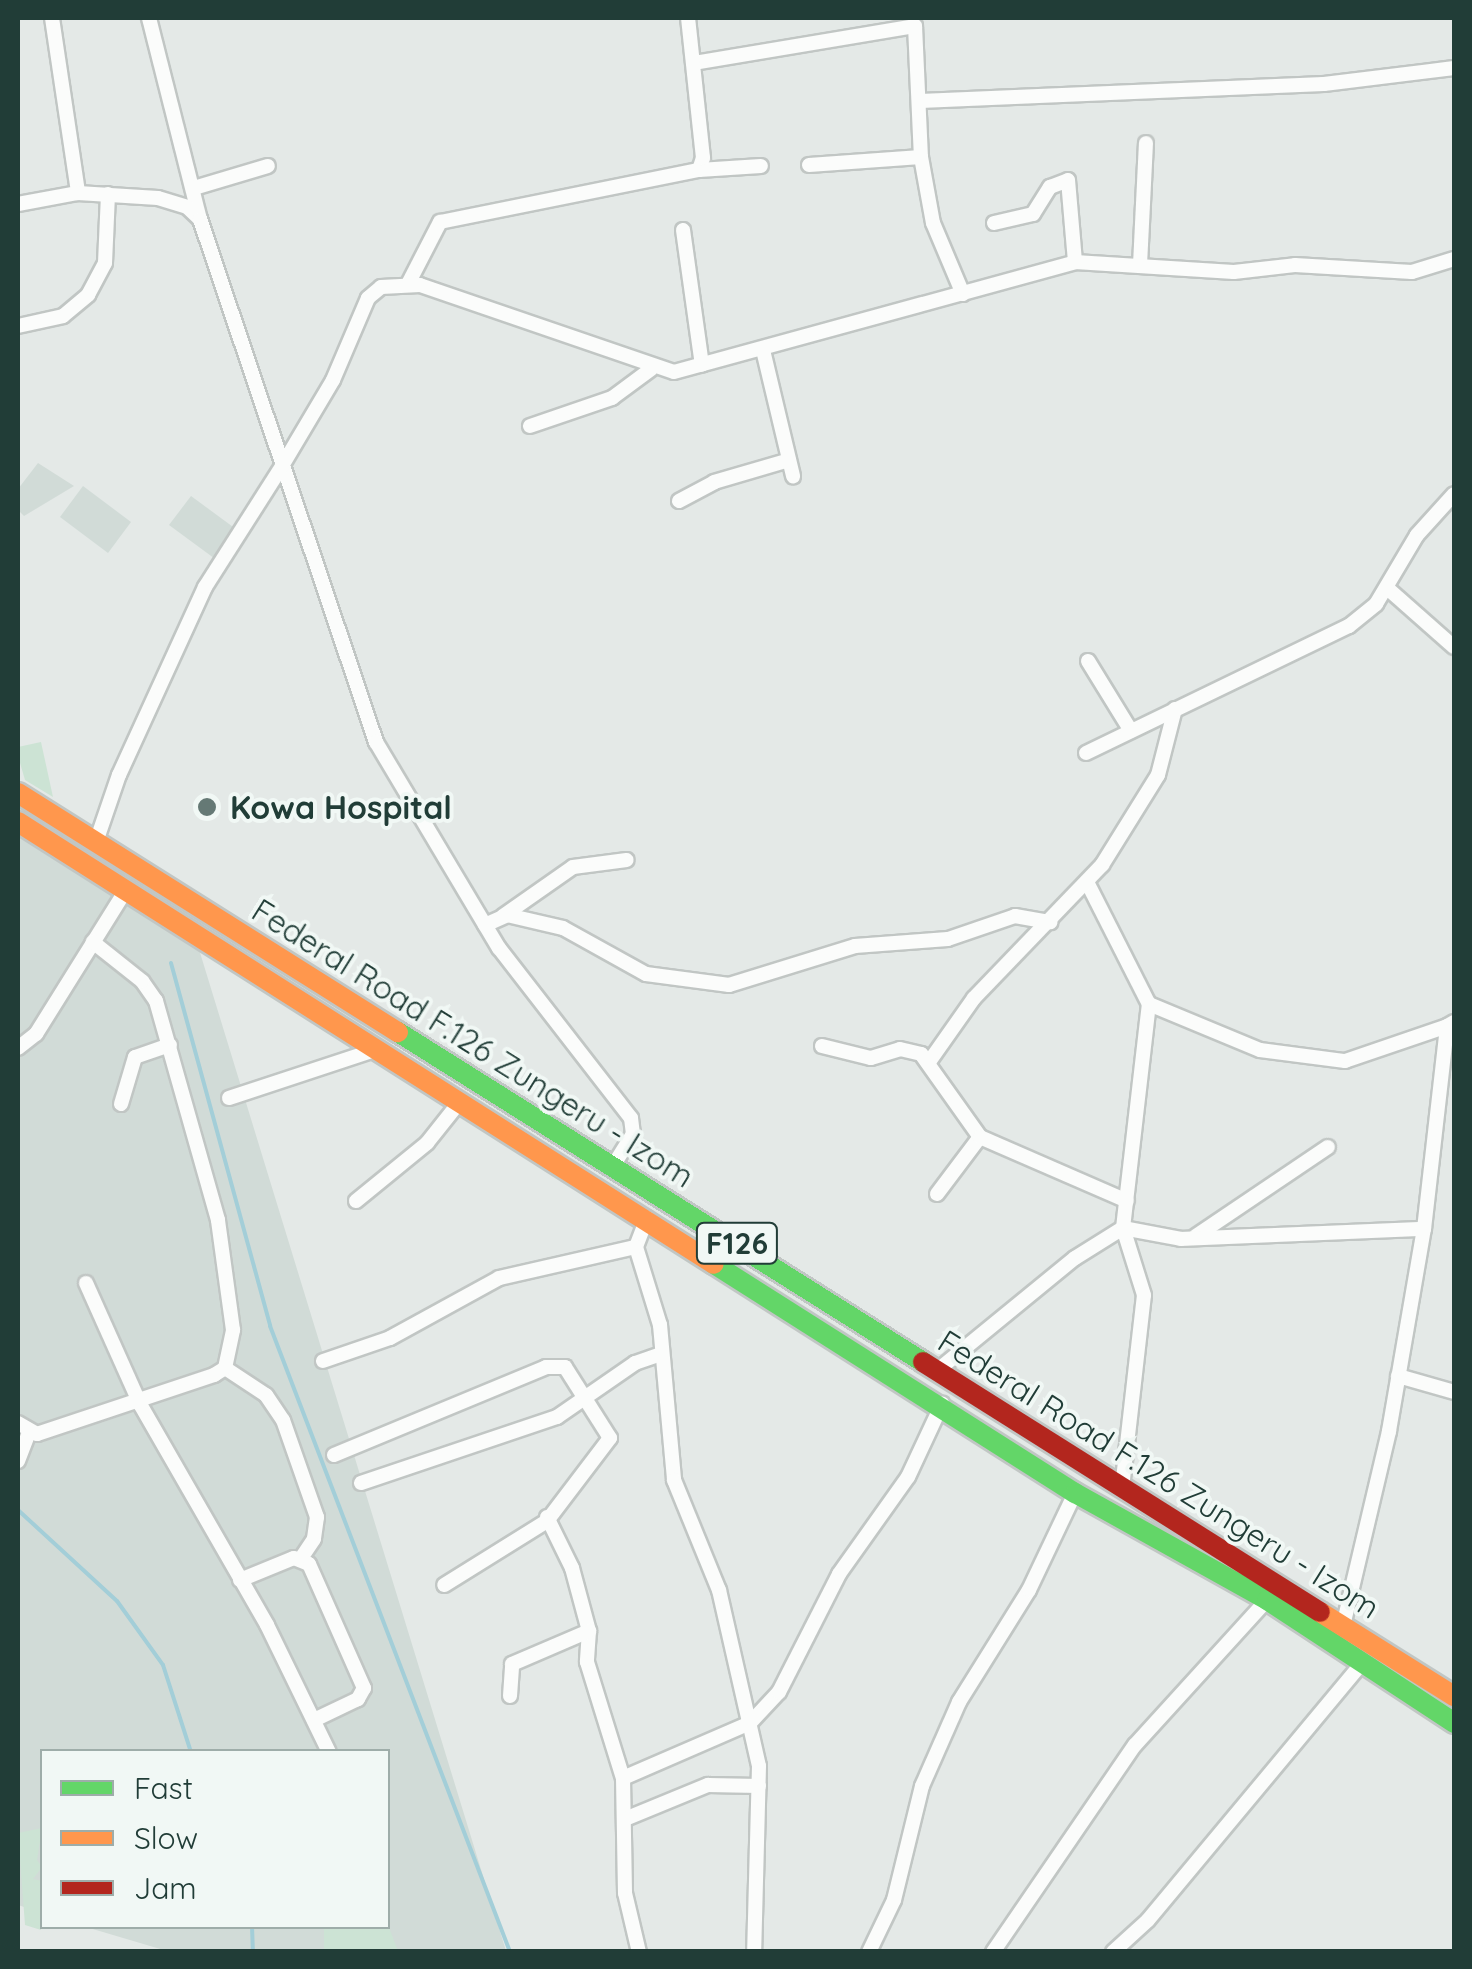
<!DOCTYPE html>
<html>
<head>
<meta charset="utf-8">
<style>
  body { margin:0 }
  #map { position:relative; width:1472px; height:1969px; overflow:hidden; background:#e4e9e7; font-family:Quicksand,sans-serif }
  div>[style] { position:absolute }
  .built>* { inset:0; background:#d1dbd7 }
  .green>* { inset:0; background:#cce3d4 }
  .stream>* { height:4px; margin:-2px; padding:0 2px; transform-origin:2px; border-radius:2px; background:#a3ced8 }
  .roads { filter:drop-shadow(2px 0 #c1c6c4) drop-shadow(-2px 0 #c1c6c4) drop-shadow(0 2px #c1c6c4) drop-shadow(0 -2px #c1c6c4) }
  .street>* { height:14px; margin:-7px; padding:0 7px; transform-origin:7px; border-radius:7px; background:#fbfcfb }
  .fast>* { height:20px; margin:-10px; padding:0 10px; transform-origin:10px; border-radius:10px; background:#63d668 }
  .slow>* { height:20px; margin:-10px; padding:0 10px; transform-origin:10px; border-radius:10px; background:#ff974d }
  .jam>* { height:20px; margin:-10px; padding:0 10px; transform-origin:10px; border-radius:10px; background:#b3261e }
  .dots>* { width:28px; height:28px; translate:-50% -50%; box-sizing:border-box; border:5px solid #f1f8f5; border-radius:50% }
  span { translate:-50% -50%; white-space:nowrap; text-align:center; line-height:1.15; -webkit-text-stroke:8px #f1f8f5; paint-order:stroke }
  .shield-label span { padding:2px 8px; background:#f1f8f5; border:2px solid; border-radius:8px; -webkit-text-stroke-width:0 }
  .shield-label { font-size:30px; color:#213d37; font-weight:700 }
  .poi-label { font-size:32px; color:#213d37; font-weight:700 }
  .left { translate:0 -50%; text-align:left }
  .street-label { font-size:32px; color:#213d37 }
  .frame { position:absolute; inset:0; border:20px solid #213d37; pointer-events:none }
  .legend { position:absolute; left:40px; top:1749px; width:350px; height:180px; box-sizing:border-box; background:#f1f8f5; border:2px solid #9eada9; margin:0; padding:12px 18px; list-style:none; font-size:30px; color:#213d37 }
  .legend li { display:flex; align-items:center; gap:20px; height:50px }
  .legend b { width:50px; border:2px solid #9eada9 }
</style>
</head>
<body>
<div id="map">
  <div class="built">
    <i style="clip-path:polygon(38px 463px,74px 486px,24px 516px,18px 510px,18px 489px)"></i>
    <i style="clip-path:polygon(83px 486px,131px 522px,108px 553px,60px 517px)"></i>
    <i style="clip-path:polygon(191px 496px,244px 535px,222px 564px,169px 525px)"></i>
    <i style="clip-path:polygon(18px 830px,194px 933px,506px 1951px,167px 1951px,86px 1927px,388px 1926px,388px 1752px,42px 1752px,42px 1913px,18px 1905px)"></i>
  </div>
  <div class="green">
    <i style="clip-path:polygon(41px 742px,53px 797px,25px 780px,18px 756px,18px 747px)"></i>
    <i style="clip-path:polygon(42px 1828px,37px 1860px,42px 1867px,33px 1879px,42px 1881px,41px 1930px,25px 1925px,18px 1833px)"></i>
    <i style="clip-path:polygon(388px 1925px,398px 1951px,324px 1951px,324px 1927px)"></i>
  </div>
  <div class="stream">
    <i style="left:171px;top:963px;width:376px;rotate:74.7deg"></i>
    <i style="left:270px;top:1326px;width:670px;rotate:69.02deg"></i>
    <i style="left:18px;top:1510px;width:134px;rotate:42.6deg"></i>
    <i style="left:117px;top:1601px;width:79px;rotate:54.3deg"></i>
    <i style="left:163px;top:1665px;width:91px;rotate:72.2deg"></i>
    <i style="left:252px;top:1926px;width:26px;rotate:88deg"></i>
  </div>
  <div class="roads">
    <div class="street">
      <i style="left:52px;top:18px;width:177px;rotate:81.5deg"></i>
      <i style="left:149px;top:18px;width:207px;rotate:75.8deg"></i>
      <i style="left:694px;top:63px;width:224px;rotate:-9.5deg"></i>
      <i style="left:915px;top:26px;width:131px;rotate:87.4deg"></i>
      <i style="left:921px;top:157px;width:67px;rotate:79.7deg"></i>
      <i style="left:933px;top:223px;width:77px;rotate:67.1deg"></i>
      <i style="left:920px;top:101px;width:404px;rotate:-2.4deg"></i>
      <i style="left:1324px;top:84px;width:131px;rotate:-7deg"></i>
      <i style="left:809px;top:165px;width:112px;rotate:-4.1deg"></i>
      <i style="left:699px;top:170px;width:62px;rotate:-3.7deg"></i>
      <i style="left:194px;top:188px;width:77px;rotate:-16.6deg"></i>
      <i style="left:18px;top:204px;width:61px;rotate:-10.4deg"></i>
      <i style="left:78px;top:193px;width:80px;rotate:3.6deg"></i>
      <i style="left:158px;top:198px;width:30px;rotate:17deg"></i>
      <i style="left:187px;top:207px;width:18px;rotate:43deg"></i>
      <i style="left:200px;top:219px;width:552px;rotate:71.4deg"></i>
      <i style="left:376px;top:742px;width:240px;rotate:59.2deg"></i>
      <i style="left:499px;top:948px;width:215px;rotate:52.2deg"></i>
      <i style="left:631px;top:1118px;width:16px;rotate:83deg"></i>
      <i style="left:633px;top:1134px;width:38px;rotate:122deg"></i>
      <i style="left:994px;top:223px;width:40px;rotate:-13deg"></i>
      <i style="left:1033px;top:214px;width:32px;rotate:-58deg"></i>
      <i style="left:1050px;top:187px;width:19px;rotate:-21deg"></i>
      <i style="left:1068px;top:180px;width:82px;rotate:85.1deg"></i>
      <i style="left:683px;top:230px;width:136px;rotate:82deg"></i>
      <i style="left:1140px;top:265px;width:122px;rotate:-87.2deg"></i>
      <i style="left:408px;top:284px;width:70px;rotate:-62.7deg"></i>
      <i style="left:440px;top:222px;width:264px;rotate:-11.4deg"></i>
      <i style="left:699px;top:170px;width:13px;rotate:-72deg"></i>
      <i style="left:703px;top:158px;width:141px;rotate:-96.1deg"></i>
      <i style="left:18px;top:326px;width:46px;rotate:-12.5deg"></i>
      <i style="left:63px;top:316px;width:33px;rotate:-40deg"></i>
      <i style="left:88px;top:295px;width:36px;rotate:-62deg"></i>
      <i style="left:105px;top:263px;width:69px;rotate:-87.5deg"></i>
      <i style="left:763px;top:350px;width:130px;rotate:76.6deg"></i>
      <i style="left:530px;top:426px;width:87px;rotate:-18.9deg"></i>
      <i style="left:612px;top:398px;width:49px;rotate:-36.6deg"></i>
      <i style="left:679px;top:501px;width:40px;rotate:-28deg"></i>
      <i style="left:714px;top:482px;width:78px;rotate:-16.3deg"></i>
      <i style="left:1387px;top:588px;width:89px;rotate:41.4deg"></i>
      <i style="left:1088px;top:661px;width:82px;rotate:58.4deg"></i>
      <i style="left:1086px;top:753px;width:292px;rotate:-25.8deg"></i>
      <i style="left:1349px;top:626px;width:35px;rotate:-39deg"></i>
      <i style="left:1376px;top:604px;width:80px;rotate:-59.3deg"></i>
      <i style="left:1417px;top:535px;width:55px;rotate:-47.9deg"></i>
      <i style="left:96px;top:842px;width:71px;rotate:-71.1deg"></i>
      <i style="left:119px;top:775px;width:207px;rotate:-65.4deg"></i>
      <i style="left:205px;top:587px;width:143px;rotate:-57.5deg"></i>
      <i style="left:282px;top:466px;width:100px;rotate:-59.3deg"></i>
      <i style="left:333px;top:380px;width:89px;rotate:-66.9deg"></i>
      <i style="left:368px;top:298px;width:17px;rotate:-40deg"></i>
      <i style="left:381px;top:287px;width:39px;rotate:-3deg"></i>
      <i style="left:420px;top:285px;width:268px;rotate:18.9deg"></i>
      <i style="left:674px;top:372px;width:416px;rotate:-15.3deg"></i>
      <i style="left:1075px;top:262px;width:159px;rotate:3.6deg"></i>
      <i style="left:1234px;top:272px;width:61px;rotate:-6.5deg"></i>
      <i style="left:1295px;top:265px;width:117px;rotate:3.4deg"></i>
      <i style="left:1412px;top:272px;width:44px;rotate:-17.2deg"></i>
      <i style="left:1088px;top:884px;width:135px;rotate:63.1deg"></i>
      <i style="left:1149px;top:1004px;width:120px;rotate:22.5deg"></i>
      <i style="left:1260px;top:1050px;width:86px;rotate:7.4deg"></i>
      <i style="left:1345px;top:1061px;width:108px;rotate:-18.9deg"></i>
      <i style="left:503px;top:916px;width:85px;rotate:-35deg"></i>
      <i style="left:573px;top:867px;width:54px;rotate:-7.4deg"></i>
      <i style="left:485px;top:925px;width:24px;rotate:-24deg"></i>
      <i style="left:507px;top:915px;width:57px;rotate:13.1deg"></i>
      <i style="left:563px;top:928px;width:95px;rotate:29deg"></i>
      <i style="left:646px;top:974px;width:84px;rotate:7.5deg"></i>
      <i style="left:729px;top:985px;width:132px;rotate:-17.2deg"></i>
      <i style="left:855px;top:946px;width:93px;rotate:-4.3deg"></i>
      <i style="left:948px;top:939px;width:71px;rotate:-18.9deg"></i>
      <i style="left:1015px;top:916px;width:36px;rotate:10deg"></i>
      <i style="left:822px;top:1046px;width:50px;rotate:13.8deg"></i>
      <i style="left:871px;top:1058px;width:30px;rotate:-17deg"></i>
      <i style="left:900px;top:1049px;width:22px;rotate:13deg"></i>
      <i style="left:921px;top:1054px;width:102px;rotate:54.6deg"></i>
      <i style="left:18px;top:1048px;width:23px;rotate:-38deg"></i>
      <i style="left:36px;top:1034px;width:170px;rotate:-58deg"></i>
      <i style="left:929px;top:1062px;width:78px;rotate:-54.9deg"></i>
      <i style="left:974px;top:998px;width:185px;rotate:-46.1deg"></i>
      <i style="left:1102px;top:865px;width:106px;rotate:-58.1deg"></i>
      <i style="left:1158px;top:775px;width:68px;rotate:-75.6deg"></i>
      <i style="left:229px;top:1098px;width:157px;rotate:-18.2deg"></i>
      <i style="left:121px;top:1104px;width:49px;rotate:-73.4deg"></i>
      <i style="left:135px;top:1057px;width:37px;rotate:-19deg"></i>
      <i style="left:937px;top:1194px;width:71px;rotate:-53deg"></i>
      <i style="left:980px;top:1137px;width:160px;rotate:23.5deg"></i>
      <i style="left:356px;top:1201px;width:92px;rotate:-39.2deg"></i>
      <i style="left:427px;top:1143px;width:50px;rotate:-51.5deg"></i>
      <i style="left:647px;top:1218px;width:31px;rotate:111deg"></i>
      <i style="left:636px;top:1247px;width:82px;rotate:72.9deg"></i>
      <i style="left:660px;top:1325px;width:156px;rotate:84.8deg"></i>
      <i style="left:674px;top:1480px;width:119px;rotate:67.8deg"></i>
      <i style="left:719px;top:1590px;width:180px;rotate:77.2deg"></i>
      <i style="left:759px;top:1766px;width:186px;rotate:91.5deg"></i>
      <i style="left:1196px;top:1236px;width:159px;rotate:-34deg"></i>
      <i style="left:86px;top:1283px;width:133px;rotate:65.9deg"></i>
      <i style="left:140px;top:1404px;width:255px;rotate:60.1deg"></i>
      <i style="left:267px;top:1625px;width:141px;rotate:64deg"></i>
      <i style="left:323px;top:1361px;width:71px;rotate:-18.9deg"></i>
      <i style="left:390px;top:1338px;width:124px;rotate:-28.8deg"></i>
      <i style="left:499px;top:1278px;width:140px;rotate:-12.8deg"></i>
      <i style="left:225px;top:1368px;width:49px;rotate:33.4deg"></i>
      <i style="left:266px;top:1395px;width:30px;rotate:56deg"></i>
      <i style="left:283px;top:1420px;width:103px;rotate:70.7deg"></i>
      <i style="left:317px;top:1517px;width:22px;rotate:98deg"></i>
      <i style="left:314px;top:1539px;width:23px;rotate:124deg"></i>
      <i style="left:938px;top:1370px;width:177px;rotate:-39.3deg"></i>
      <i style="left:1075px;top:1258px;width:57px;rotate:-32deg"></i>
      <i style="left:1123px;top:1228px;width:59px;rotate:10.7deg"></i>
      <i style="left:1181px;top:1239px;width:243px;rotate:-2.4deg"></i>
      <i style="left:1398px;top:1376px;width:58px;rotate:15.9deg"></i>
      <i style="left:18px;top:1423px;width:22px;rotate:30deg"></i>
      <i style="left:37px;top:1434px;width:187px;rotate:-18.4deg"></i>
      <i style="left:214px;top:1375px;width:13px;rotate:-32deg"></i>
      <i style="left:225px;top:1368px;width:39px;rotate:-78deg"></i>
      <i style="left:233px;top:1330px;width:111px;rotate:-97.8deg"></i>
      <i style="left:218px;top:1220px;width:228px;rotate:-105.8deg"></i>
      <i style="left:156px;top:1001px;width:24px;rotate:-125deg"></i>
      <i style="left:142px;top:981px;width:63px;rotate:-141.5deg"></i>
      <i style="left:334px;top:1455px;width:230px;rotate:-22.5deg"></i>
      <i style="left:546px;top:1367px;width:19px"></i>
      <i style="left:565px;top:1367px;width:84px;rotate:57.6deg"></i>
      <i style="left:610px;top:1438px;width:104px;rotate:127.2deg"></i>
      <i style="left:547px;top:1521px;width:121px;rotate:148.1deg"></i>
      <i style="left:18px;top:1461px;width:30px;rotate:-69deg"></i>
      <i style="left:361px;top:1483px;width:207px;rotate:-18.6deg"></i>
      <i style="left:557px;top:1417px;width:95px;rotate:-34.7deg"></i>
      <i style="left:635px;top:1363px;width:28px;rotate:-19deg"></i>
      <i style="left:1122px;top:1488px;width:194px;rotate:-83.5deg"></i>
      <i style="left:1144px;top:1295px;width:70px;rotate:-107.4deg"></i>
      <i style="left:1123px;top:1228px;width:226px;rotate:-83.4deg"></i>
      <i style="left:547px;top:1517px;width:57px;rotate:63.9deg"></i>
      <i style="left:572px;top:1568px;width:65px;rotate:74.9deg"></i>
      <i style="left:589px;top:1631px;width:31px;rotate:94deg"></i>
      <i style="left:587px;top:1662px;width:121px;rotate:72.8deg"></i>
      <i style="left:623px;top:1778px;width:115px;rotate:89deg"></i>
      <i style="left:625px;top:1893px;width:61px;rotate:76.7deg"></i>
      <i style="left:240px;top:1580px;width:58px;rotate:-22.2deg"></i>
      <i style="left:294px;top:1558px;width:16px;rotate:22deg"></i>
      <i style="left:309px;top:1564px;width:136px;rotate:66.1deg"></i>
      <i style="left:364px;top:1688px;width:13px;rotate:119deg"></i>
      <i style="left:358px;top:1699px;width:49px;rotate:154.5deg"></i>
      <i style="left:1343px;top:1626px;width:200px;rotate:-76.7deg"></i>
      <i style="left:1389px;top:1431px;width:205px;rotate:-80.2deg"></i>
      <i style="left:1424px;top:1229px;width:204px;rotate:-83.5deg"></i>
      <i style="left:1447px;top:1026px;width:8px;rotate:-30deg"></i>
      <i style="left:510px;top:1696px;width:32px;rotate:-86deg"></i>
      <i style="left:512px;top:1664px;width:84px;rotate:-23.2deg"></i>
      <i style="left:623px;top:1778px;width:138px;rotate:-23.4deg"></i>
      <i style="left:750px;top:1723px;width:42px;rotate:-46.9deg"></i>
      <i style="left:779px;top:1692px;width:132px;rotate:-63deg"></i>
      <i style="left:839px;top:1574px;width:119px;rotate:-54.6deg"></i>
      <i style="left:908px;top:1477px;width:81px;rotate:-65deg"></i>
      <i style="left:625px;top:1819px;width:90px;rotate:-22.3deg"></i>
      <i style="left:708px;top:1785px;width:51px;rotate:1.1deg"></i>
      <i style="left:869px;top:1952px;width:58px;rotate:-64.3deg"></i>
      <i style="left:894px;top:1900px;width:117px;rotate:-76.2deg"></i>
      <i style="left:922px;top:1786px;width:92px;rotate:-66.2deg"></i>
      <i style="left:959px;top:1702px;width:132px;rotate:-58deg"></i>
      <i style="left:1029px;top:1590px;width:107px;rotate:-64.6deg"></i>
      <i style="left:993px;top:1952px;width:251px;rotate:-55.6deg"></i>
      <i style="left:1135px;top:1745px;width:196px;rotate:-47.7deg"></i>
      <i style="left:1113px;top:1952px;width:47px;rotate:-42.4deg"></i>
      <i style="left:1148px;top:1920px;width:334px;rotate:-50.2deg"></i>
    </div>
    <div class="fast">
      <i style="left:398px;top:1032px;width:620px;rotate:32.15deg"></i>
      <i style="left:714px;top:1264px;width:428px;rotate:32.4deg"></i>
      <i style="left:1075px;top:1493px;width:220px;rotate:29.1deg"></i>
      <i style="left:1267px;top:1600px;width:224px;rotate:33.3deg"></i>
    </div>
    <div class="slow">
      <i style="left:18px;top:793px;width:449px;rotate:32.2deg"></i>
      <i style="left:18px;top:822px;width:824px;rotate:32.42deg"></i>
      <i style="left:1320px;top:1612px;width:158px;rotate:32.1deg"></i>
    </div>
    <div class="jam">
      <i style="left:923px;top:1362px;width:469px;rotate:32.2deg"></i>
    </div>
  </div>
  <div class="dots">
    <i style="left:207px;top:807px;background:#657975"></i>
  </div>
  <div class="shield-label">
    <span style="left:737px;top:1243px">F126</span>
  </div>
  <div class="poi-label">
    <span class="left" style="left:230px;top:807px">Kowa Hospital</span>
  </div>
  <div class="street-label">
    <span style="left:473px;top:1043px;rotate:32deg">Federal Road F.126 Zungeru - Izom</span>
    <span style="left:1159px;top:1474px;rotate:32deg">Federal Road F.126 Zungeru - Izom</span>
  </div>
  <div class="frame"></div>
  <ul class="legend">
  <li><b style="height:12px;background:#63d668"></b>Fast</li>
  <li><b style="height:12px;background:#ff974d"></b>Slow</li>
  <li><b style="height:12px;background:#b3261e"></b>Jam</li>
  </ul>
</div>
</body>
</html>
